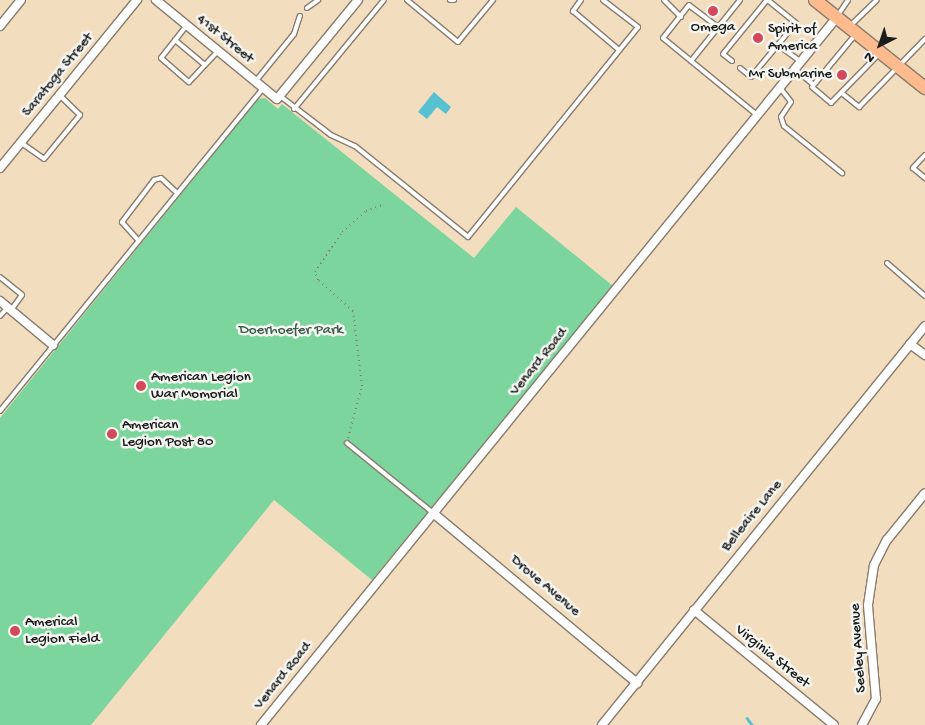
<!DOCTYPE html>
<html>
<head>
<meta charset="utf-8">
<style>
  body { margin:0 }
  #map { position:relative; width:925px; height:725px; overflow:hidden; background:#f3ddbf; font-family:"Gochi Hand",sans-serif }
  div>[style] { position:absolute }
  .green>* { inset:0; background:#7bd59c }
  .water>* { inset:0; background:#56c1d1 }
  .stream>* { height:2.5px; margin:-1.25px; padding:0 1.25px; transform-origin:1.25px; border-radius:1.25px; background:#56c1d1 }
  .path>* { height:2px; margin-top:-1px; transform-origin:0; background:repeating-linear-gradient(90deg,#887c6e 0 1px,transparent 0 5px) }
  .roads { filter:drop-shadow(1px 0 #887c6e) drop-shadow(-1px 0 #887c6e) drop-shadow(0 1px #887c6e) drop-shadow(0 -1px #887c6e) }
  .lane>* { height:4px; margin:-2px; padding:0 2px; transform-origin:2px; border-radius:2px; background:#fff }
  .street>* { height:8px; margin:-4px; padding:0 4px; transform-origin:4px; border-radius:4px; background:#fff }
  .primary>* { height:12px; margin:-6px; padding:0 6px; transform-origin:6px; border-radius:6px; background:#fcba8d }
  .dots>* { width:14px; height:14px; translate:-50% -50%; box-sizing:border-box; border:2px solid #f6f6f2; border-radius:50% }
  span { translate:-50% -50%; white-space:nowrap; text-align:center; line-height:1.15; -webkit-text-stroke:5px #f6f6f2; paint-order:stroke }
  .poi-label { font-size:15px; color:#1c1c1c }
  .left { translate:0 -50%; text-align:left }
  .right { translate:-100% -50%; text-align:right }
  .street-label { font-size:15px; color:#1c1c1c }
  .park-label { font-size:15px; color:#3d5d49 }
  .north { position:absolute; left:855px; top:20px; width:50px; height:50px; -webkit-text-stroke:4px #f6f6f2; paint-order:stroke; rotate:221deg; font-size:14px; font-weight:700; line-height:20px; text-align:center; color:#1c1c1c }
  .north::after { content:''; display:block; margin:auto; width:18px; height:22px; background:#1c1c1c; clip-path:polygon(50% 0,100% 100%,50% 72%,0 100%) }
</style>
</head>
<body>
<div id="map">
  <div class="green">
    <i style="clip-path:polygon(265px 98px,278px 109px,282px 104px,474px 258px,516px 207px,613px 286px,372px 580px,274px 500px,91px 725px,0 725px,0 418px,258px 99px)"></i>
  </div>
  <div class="water">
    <i style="clip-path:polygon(434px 92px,451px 107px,446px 114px,437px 107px,427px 119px,418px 112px)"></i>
  </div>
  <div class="stream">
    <i style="left:747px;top:718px;width:9px;rotate:54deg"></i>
  </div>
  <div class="path">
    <i style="left:348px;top:438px;width:54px;rotate:-74.9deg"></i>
    <i style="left:362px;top:386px;width:76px;rotate:-96.8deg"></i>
    <i style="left:353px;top:311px;width:47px;rotate:-138.5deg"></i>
    <i style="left:318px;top:280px;width:9px;rotate:-111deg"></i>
    <i style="left:315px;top:272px;width:48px;rotate:-56deg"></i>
    <i style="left:342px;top:232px;width:32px;rotate:-41deg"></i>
    <i style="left:366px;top:211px;width:20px;rotate:-20deg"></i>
  </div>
  <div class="roads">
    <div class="lane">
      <i style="left:407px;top:0;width:66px;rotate:39.5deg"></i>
      <i style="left:458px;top:42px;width:55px;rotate:-50.2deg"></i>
      <i style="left:450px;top:0;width:4px"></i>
      <i style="left:581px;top:0;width:14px;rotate:126deg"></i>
      <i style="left:573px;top:11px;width:60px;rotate:40.3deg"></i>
      <i style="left:664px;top:0;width:24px;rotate:45deg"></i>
      <i style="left:307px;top:8px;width:14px;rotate:-36deg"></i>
      <i style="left:838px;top:15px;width:18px;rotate:-56deg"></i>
      <i style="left:187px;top:25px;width:42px;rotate:128.2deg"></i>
      <i style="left:161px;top:58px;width:37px;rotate:41deg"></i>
      <i style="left:189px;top:82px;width:42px;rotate:-46.9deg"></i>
      <i style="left:850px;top:26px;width:37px;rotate:-44deg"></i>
      <i style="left:718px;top:27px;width:36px;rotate:-143deg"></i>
      <i style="left:689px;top:5px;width:42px;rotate:128.2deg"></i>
      <i style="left:663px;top:38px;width:122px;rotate:39.3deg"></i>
      <i style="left:855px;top:35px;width:67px;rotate:129.6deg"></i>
      <i style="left:812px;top:87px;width:25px;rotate:40deg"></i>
      <i style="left:831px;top:103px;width:69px;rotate:-45.6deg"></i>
      <i style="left:175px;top:40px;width:39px;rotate:40deg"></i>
      <i style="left:778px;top:45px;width:29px;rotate:36deg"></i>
      <i style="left:691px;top:61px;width:78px;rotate:-51.2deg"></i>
      <i style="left:732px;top:61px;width:11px;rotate:-142deg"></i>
      <i style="left:723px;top:54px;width:70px;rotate:-50.8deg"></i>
      <i style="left:740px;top:68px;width:14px;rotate:39deg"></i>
      <i style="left:751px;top:77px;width:70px;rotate:-50.2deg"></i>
      <i style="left:796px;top:23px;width:36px;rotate:-141deg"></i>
      <i style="left:796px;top:70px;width:23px;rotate:40deg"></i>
      <i style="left:255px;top:82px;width:62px;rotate:-50.9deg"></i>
      <i style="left:294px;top:34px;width:19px;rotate:-72deg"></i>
      <i style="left:781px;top:89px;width:16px;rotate:52deg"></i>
      <i style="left:791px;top:102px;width:18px;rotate:124deg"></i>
      <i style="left:781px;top:117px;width:9px;rotate:72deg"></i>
      <i style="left:784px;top:126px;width:75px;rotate:39deg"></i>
      <i style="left:843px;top:94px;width:21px;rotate:39deg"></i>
      <i style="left:859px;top:107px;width:95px;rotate:-45.9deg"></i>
      <i style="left:280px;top:96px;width:64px;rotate:37.4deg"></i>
      <i style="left:331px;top:135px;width:26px;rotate:25deg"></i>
      <i style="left:355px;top:146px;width:145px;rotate:38.8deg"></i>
      <i style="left:468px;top:237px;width:270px;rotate:-51deg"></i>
      <i style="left:638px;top:27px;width:44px;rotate:-142.4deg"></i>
      <i style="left:294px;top:109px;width:141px;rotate:-50.5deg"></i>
      <i style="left:20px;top:142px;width:29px;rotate:35deg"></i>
      <i style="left:44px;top:159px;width:57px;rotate:-50.7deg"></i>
      <i style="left:80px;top:115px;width:28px;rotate:-136deg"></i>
      <i style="left:925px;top:155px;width:18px;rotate:133deg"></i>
      <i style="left:913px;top:168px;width:16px;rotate:40deg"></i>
      <i style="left:138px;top:240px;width:24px;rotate:-132deg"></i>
      <i style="left:122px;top:222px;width:53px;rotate:-52.7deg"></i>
      <i style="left:154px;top:180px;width:7px;rotate:-16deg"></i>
      <i style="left:161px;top:178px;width:22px;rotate:43deg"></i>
      <i style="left:887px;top:263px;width:50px;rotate:41deg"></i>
      <i style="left:0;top:277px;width:28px;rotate:39deg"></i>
      <i style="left:22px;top:295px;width:19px;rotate:126deg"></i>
      <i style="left:0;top:316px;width:12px;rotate:-48deg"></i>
      <i style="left:0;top:411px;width:417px;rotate:-50.8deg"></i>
      <i style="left:347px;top:443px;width:111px;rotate:39.1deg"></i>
    </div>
    <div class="street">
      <i style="left:156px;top:0;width:156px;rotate:39.3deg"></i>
      <i style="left:277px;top:99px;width:128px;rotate:-50.7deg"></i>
      <i style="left:0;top:26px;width:33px;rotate:-51deg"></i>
      <i style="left:0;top:168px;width:217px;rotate:-50.8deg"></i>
      <i style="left:0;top:301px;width:69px;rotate:39.7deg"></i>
      <i style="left:910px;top:344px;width:19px;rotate:36deg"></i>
      <i style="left:433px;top:513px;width:266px;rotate:39.8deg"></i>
      <i style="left:694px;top:610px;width:181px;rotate:39.4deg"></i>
      <i style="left:261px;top:725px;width:914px;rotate:-50.86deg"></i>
      <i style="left:602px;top:725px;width:513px;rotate:-51.01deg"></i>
      <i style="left:862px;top:725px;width:30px;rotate:-62deg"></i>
      <i style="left:876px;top:699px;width:94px;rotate:-94.9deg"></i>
      <i style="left:868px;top:605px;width:40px;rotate:-81.5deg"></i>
      <i style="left:874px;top:565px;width:28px;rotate:-63deg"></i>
      <i style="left:887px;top:540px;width:60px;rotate:-51deg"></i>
    </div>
    <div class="primary">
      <i style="left:815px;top:0;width:141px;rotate:38.7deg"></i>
    </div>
  </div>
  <div class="dots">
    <i style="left:713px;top:11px;background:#d1495b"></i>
    <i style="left:758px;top:38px;background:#d1495b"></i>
    <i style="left:842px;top:75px;background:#d1495b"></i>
    <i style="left:141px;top:386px;background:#d1495b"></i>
    <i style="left:112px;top:434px;background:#d1495b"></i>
    <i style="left:15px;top:631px;background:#d1495b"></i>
  </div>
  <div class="poi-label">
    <span style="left:713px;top:28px">Omega</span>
    <span class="left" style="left:768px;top:38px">Spirit of<br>America</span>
    <span class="right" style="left:832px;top:75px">Mr Submarine</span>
    <span class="left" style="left:151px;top:386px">American Legion<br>War Momorial</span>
    <span class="left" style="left:122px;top:434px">American<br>Legion Post 80</span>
    <span class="left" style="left:25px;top:631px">Americal<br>Legion Field</span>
  </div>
  <div class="street-label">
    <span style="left:225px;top:39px;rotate:39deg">41st Street</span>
    <span style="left:58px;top:75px;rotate:-51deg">Saratoga Street</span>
    <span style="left:539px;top:362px;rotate:-51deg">Venard Road</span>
    <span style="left:752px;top:516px;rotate:-51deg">Belleaire Lane</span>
    <span style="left:545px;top:586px;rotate:40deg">Drove Avenue</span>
    <span style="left:859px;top:648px;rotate:-94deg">Seeley Avenue</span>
    <span style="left:772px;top:657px;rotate:39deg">Virginia Street</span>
    <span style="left:283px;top:676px;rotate:-51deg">Venard Road</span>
  </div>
  <div class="park-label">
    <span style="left:291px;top:331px">Doerhoefer Park</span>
  </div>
  <div class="north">N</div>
</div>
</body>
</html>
